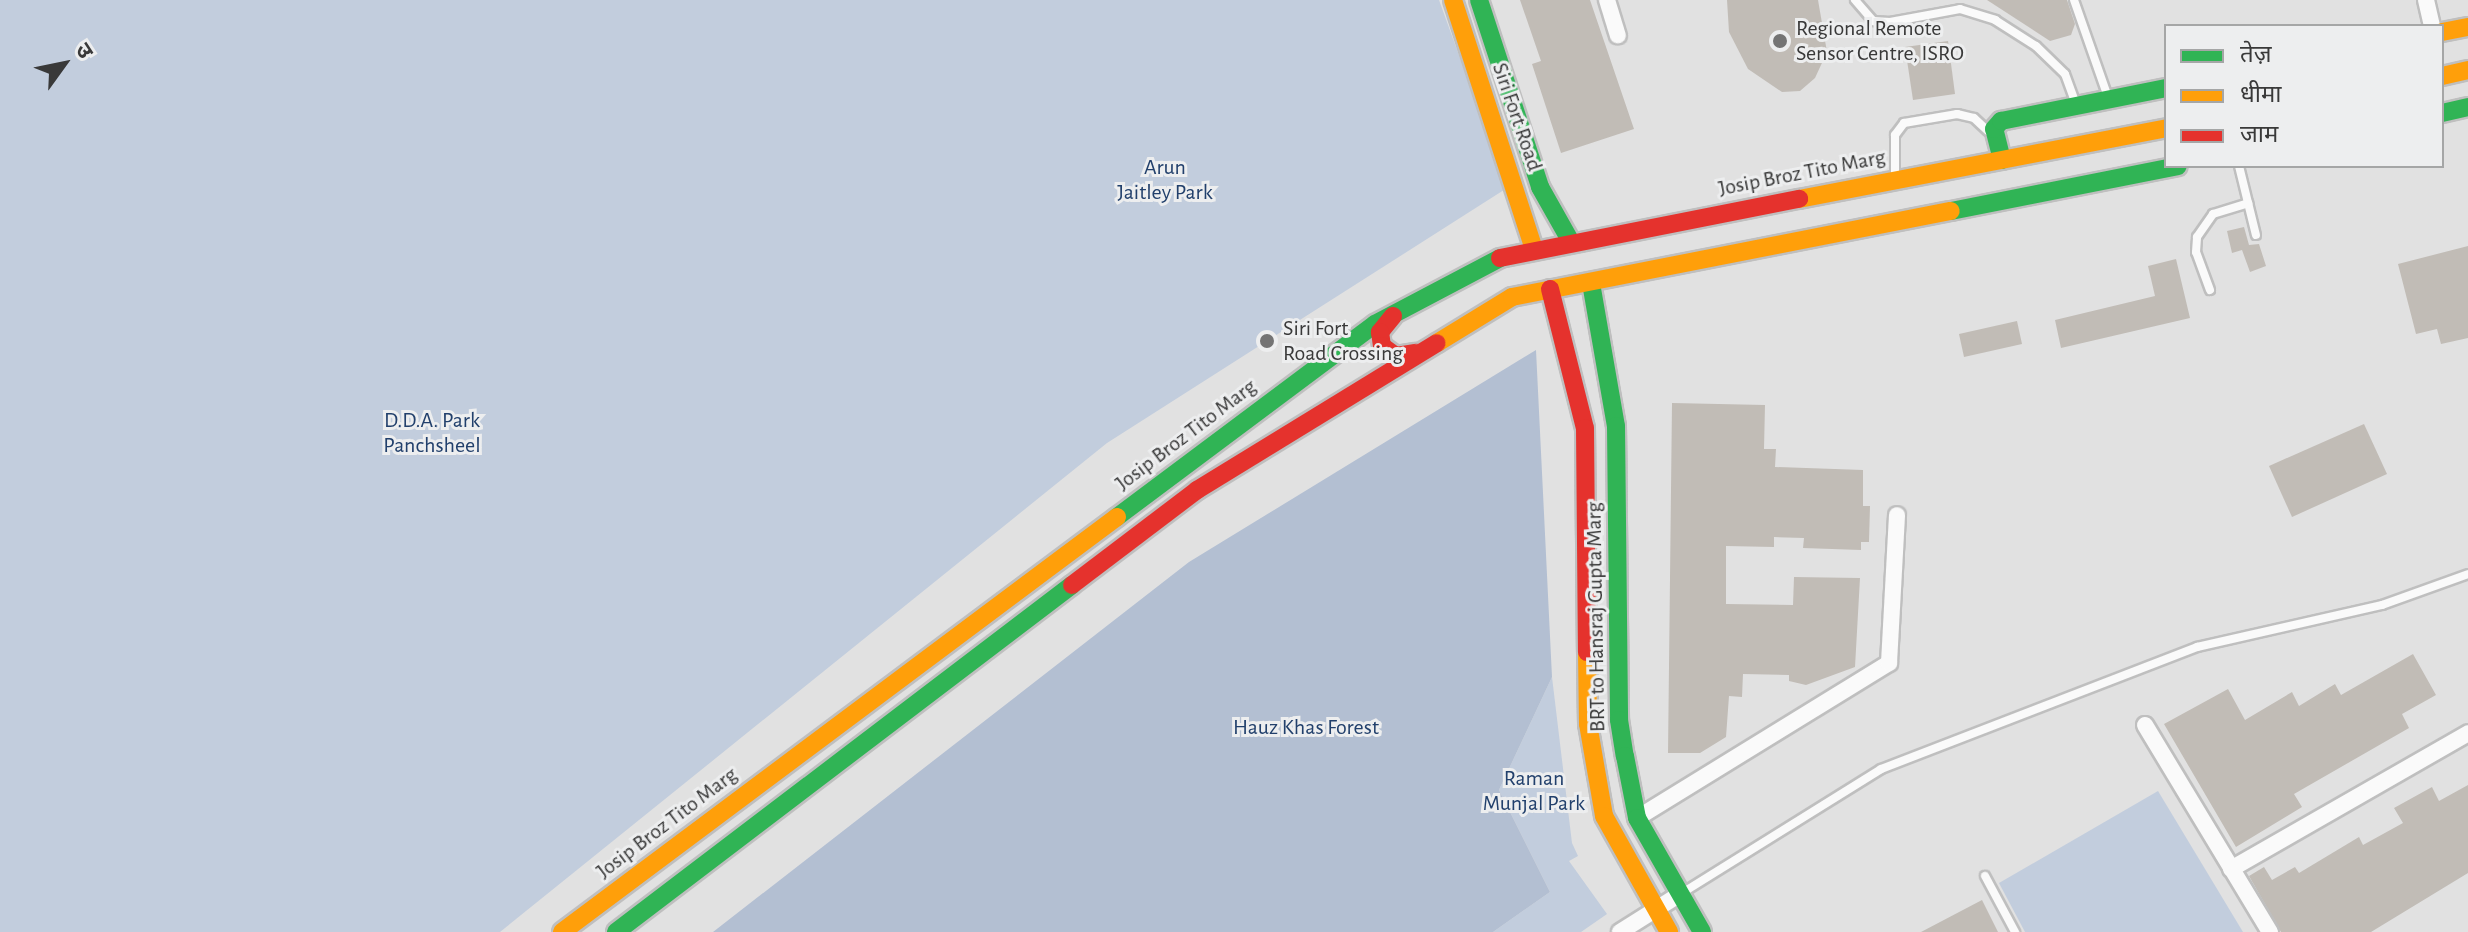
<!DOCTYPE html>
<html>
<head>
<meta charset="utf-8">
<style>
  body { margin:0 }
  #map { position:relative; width:2468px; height:932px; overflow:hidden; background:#e1e1e1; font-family:"Alegreya Sans","Noto Sans Devanagari",sans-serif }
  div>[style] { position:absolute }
  .green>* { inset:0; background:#c2cddd }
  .forest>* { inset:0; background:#b3bfd2 }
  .building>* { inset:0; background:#c1bcb6 }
  .roads { filter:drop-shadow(2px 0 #bfbfbf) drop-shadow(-2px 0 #bfbfbf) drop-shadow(0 2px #bfbfbf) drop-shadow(0 -2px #bfbfbf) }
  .lane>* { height:8px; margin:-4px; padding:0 4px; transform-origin:4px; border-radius:4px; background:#fafafa }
  .street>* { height:16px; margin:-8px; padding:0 8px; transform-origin:8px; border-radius:8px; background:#fafafa }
  .fast>* { height:18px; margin:-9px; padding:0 9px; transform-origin:9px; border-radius:9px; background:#30b455 }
  .slow>* { height:18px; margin:-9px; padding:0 9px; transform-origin:9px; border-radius:9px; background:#ff9f0a }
  .jam>* { height:18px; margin:-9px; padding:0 9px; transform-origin:9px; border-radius:9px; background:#e5322d }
  .dots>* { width:22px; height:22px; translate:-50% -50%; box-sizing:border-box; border:4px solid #edeeef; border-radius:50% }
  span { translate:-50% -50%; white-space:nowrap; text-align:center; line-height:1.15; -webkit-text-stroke:6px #edeeef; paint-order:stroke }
  .poi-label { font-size:22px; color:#393939 }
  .left { translate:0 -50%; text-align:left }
  .street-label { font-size:22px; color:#393939 }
  .park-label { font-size:22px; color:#22406c }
  .legend { position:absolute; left:2164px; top:24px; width:280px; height:144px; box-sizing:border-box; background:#edeeef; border:2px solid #a5a6a6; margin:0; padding:10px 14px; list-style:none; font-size:24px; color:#393939 }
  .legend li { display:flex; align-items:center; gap:16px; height:40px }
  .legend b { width:40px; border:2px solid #a5a6a6 }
  .north { position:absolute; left:24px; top:24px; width:80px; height:80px; -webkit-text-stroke:6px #edeeef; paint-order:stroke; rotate:57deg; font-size:22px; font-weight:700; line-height:32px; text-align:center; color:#393939 }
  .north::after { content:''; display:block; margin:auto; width:28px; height:36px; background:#393939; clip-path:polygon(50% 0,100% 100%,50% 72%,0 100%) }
</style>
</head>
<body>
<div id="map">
  <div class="green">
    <i style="clip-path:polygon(0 0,1439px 0,1507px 188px,1107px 443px,500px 932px,0 932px)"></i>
    <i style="clip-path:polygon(1552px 677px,1572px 843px,1578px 856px,1569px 861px,1607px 914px,1581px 932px,1493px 932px,1550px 892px,1499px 790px)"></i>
    <i style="clip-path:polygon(2158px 791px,2243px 932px,2025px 932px,1999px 883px)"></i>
  </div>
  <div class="forest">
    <i style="clip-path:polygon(1536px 350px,1552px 677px,1499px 790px,1550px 892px,1493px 932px,713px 932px,1189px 562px)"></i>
  </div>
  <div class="building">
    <i style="clip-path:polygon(1520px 0,1590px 0,1634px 129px,1561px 153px,1532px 64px,1541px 61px)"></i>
    <i style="clip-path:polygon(1727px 0,1818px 0,1827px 52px,1815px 78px,1800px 91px,1782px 92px,1748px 69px,1729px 32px)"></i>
    <i style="clip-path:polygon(1987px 0,2067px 0,2075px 24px,2071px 35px,2050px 41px)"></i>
    <i style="clip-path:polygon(1948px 41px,1955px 94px,1913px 100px,1905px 47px)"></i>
    <i style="clip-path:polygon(2244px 227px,2249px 245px,2259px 244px,2266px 266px,2250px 272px,2242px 250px,2232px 253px,2227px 231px)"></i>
    <i style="clip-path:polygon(2468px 246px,2468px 338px,2441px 344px,2437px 329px,2416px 334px,2398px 264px)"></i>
    <i style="clip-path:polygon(2176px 259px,2190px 318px,2061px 348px,2055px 320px,2155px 296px,2148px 266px)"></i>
    <i style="clip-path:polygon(2017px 321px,2022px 344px,1964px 357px,1959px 334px)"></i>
    <i style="clip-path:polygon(1672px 403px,1765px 405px,1764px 449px,1776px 449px,1775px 467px,1863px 470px,1863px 506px,1870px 506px,1869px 542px,1861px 542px,1861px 550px,1803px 548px,1804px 538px,1774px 537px,1774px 547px,1726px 546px,1726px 604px,1793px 605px,1794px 577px,1860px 578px,1855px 667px,1806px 685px,1789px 681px,1789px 675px,1743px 674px,1742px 697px,1729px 696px,1726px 737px,1700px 753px,1668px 753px)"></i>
    <i style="clip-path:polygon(2364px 424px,2387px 474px,2292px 517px,2269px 466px)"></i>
    <i style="clip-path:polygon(2413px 654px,2436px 695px,2402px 714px,2409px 728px,2294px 794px,2302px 807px,2236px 847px,2164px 724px,2228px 689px,2245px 720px,2292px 692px,2299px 706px,2335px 684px,2341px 695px)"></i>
    <i style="clip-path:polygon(2468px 785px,2468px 873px,2371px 932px,2281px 932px,2249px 876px,2264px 867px,2272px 880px,2295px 867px,2299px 873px,2359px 837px,2363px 845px,2403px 823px,2394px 808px,2432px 787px,2439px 801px)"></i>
    <i style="clip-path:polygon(1982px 900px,1998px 932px,1921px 932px)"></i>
  </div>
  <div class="roads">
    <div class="lane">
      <i style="left:1855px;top:0;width:28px;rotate:49deg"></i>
      <i style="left:1873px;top:21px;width:17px;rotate:3deg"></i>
      <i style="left:1890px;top:22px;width:71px;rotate:-10.5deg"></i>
      <i style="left:1960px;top:9px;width:37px;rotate:17deg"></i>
      <i style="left:1995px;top:20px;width:49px;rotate:32.4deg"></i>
      <i style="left:2036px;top:46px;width:40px;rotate:44deg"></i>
      <i style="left:2065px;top:74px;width:30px;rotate:70deg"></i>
      <i style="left:2074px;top:0;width:103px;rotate:70.7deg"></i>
      <i style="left:2239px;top:166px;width:71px;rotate:76.2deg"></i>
      <i style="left:1895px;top:179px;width:44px;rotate:-90deg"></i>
      <i style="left:1895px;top:135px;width:15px;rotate:-53deg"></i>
      <i style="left:1904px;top:123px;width:54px;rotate:-9.6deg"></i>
      <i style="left:1957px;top:114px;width:17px;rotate:13deg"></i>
      <i style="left:1974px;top:118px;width:19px;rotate:43deg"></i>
      <i style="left:2210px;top:290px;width:40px;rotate:-110.2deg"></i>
      <i style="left:2196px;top:252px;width:15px;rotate:-86deg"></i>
      <i style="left:2197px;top:237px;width:28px;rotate:-55deg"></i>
      <i style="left:2213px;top:214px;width:37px;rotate:-17deg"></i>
      <i style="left:1985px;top:876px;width:64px;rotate:61.8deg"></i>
      <i style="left:1682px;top:893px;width:234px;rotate:-31.9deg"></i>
      <i style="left:1881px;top:769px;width:339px;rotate:-21.1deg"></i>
      <i style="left:2197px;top:647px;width:190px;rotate:-12.8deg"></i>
      <i style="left:2382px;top:605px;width:91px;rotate:-19.8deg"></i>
    </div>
    <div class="street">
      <i style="left:1607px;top:0;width:37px;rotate:73deg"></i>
      <i style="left:2426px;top:0;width:27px;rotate:77deg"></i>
      <i style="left:2145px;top:725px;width:242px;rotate:58.9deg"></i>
      <i style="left:1637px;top:818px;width:296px;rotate:-31.6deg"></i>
      <i style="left:1889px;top:663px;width:148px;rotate:-86.9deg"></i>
      <i style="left:2231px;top:869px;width:273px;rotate:-29.8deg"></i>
      <i style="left:1620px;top:932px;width:73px;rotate:-32.2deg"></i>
    </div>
    <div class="fast">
      <i style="left:1479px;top:0;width:197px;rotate:71.9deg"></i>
      <i style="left:1540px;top:187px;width:63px;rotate:60.6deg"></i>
      <i style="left:2442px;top:113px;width:27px;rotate:-13deg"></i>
      <i style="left:2002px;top:160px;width:32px;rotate:-104deg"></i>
      <i style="left:1994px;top:129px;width:11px;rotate:-49deg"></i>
      <i style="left:2001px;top:121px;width:168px;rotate:-11.3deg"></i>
      <i style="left:1951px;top:211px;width:231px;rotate:-11.2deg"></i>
      <i style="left:1591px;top:283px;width:145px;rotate:80.1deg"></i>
      <i style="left:1616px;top:426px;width:294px;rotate:89.4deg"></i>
      <i style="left:1619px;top:720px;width:36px;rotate:81deg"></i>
      <i style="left:1625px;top:756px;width:63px;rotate:79deg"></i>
      <i style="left:1637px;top:818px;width:131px;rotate:60.3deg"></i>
      <i style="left:1117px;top:517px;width:322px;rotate:-36.8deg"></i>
      <i style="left:1375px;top:324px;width:141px;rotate:-27.8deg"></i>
      <i style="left:616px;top:932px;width:573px;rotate:-37.27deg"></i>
    </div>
    <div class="slow">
      <i style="left:1453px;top:0;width:262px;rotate:72deg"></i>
      <i style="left:2442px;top:32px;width:26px;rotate:-11deg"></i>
      <i style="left:2442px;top:76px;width:27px;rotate:-13deg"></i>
      <i style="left:1799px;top:199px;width:374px;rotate:-10.9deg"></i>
      <i style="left:1437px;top:343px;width:88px;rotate:-31.5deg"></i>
      <i style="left:1512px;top:297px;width:447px;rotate:-11.1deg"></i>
      <i style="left:1587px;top:652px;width:72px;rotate:89.2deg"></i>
      <i style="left:1588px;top:724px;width:93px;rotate:80.1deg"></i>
      <i style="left:1604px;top:816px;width:133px;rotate:60.7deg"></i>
      <i style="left:562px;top:932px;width:693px;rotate:-36.79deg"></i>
    </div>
    <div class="jam">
      <i style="left:1500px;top:258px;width:305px;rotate:-11.2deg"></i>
      <i style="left:1550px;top:289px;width:143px;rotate:75.9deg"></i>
      <i style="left:1585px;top:428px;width:224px;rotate:89.5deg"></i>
      <i style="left:1393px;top:316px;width:21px;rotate:129deg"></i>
      <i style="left:1380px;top:332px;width:14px;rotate:82deg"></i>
      <i style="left:1382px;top:346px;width:17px;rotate:36deg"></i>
      <i style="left:1396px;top:356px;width:20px;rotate:-9deg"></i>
      <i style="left:1072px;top:585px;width:157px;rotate:-37.2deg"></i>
      <i style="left:1197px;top:490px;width:281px;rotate:-31.5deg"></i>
    </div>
  </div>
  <div class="dots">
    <i style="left:1780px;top:41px;background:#747474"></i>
    <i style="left:1267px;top:341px;background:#747474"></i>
  </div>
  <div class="poi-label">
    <span class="left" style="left:1796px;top:41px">Regional Remote<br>Sensor Centre, ISRO</span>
    <span class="left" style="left:1283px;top:341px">Siri Fort<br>Road Crossing</span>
  </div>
  <div class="street-label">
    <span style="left:1517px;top:117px;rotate:71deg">Siri Fort Road</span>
    <span style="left:1802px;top:173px;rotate:-11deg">Josip Broz Tito Marg</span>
    <span style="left:1186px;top:435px;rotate:-37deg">Josip Broz Tito Marg</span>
    <span style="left:1596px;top:617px;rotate:-91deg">BRT to Hansraj Gupta Marg</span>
    <span style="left:667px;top:823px;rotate:-37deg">Josip Broz Tito Marg</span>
  </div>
  <div class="park-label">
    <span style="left:1165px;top:180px">Arun<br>Jaitley Park</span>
    <span style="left:432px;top:433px">D.D.A. Park<br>Panchsheel</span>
    <span style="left:1306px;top:728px">Hauz Khas Forest</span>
    <span style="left:1534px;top:791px">Raman<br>Munjal Park</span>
  </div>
  <ul class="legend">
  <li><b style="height:10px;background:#30b455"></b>तेज़</li>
  <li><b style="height:10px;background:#ff9f0a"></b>धीमा</li>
  <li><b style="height:10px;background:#e5322d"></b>जाम</li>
  </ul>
  <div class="north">उ</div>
</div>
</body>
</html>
